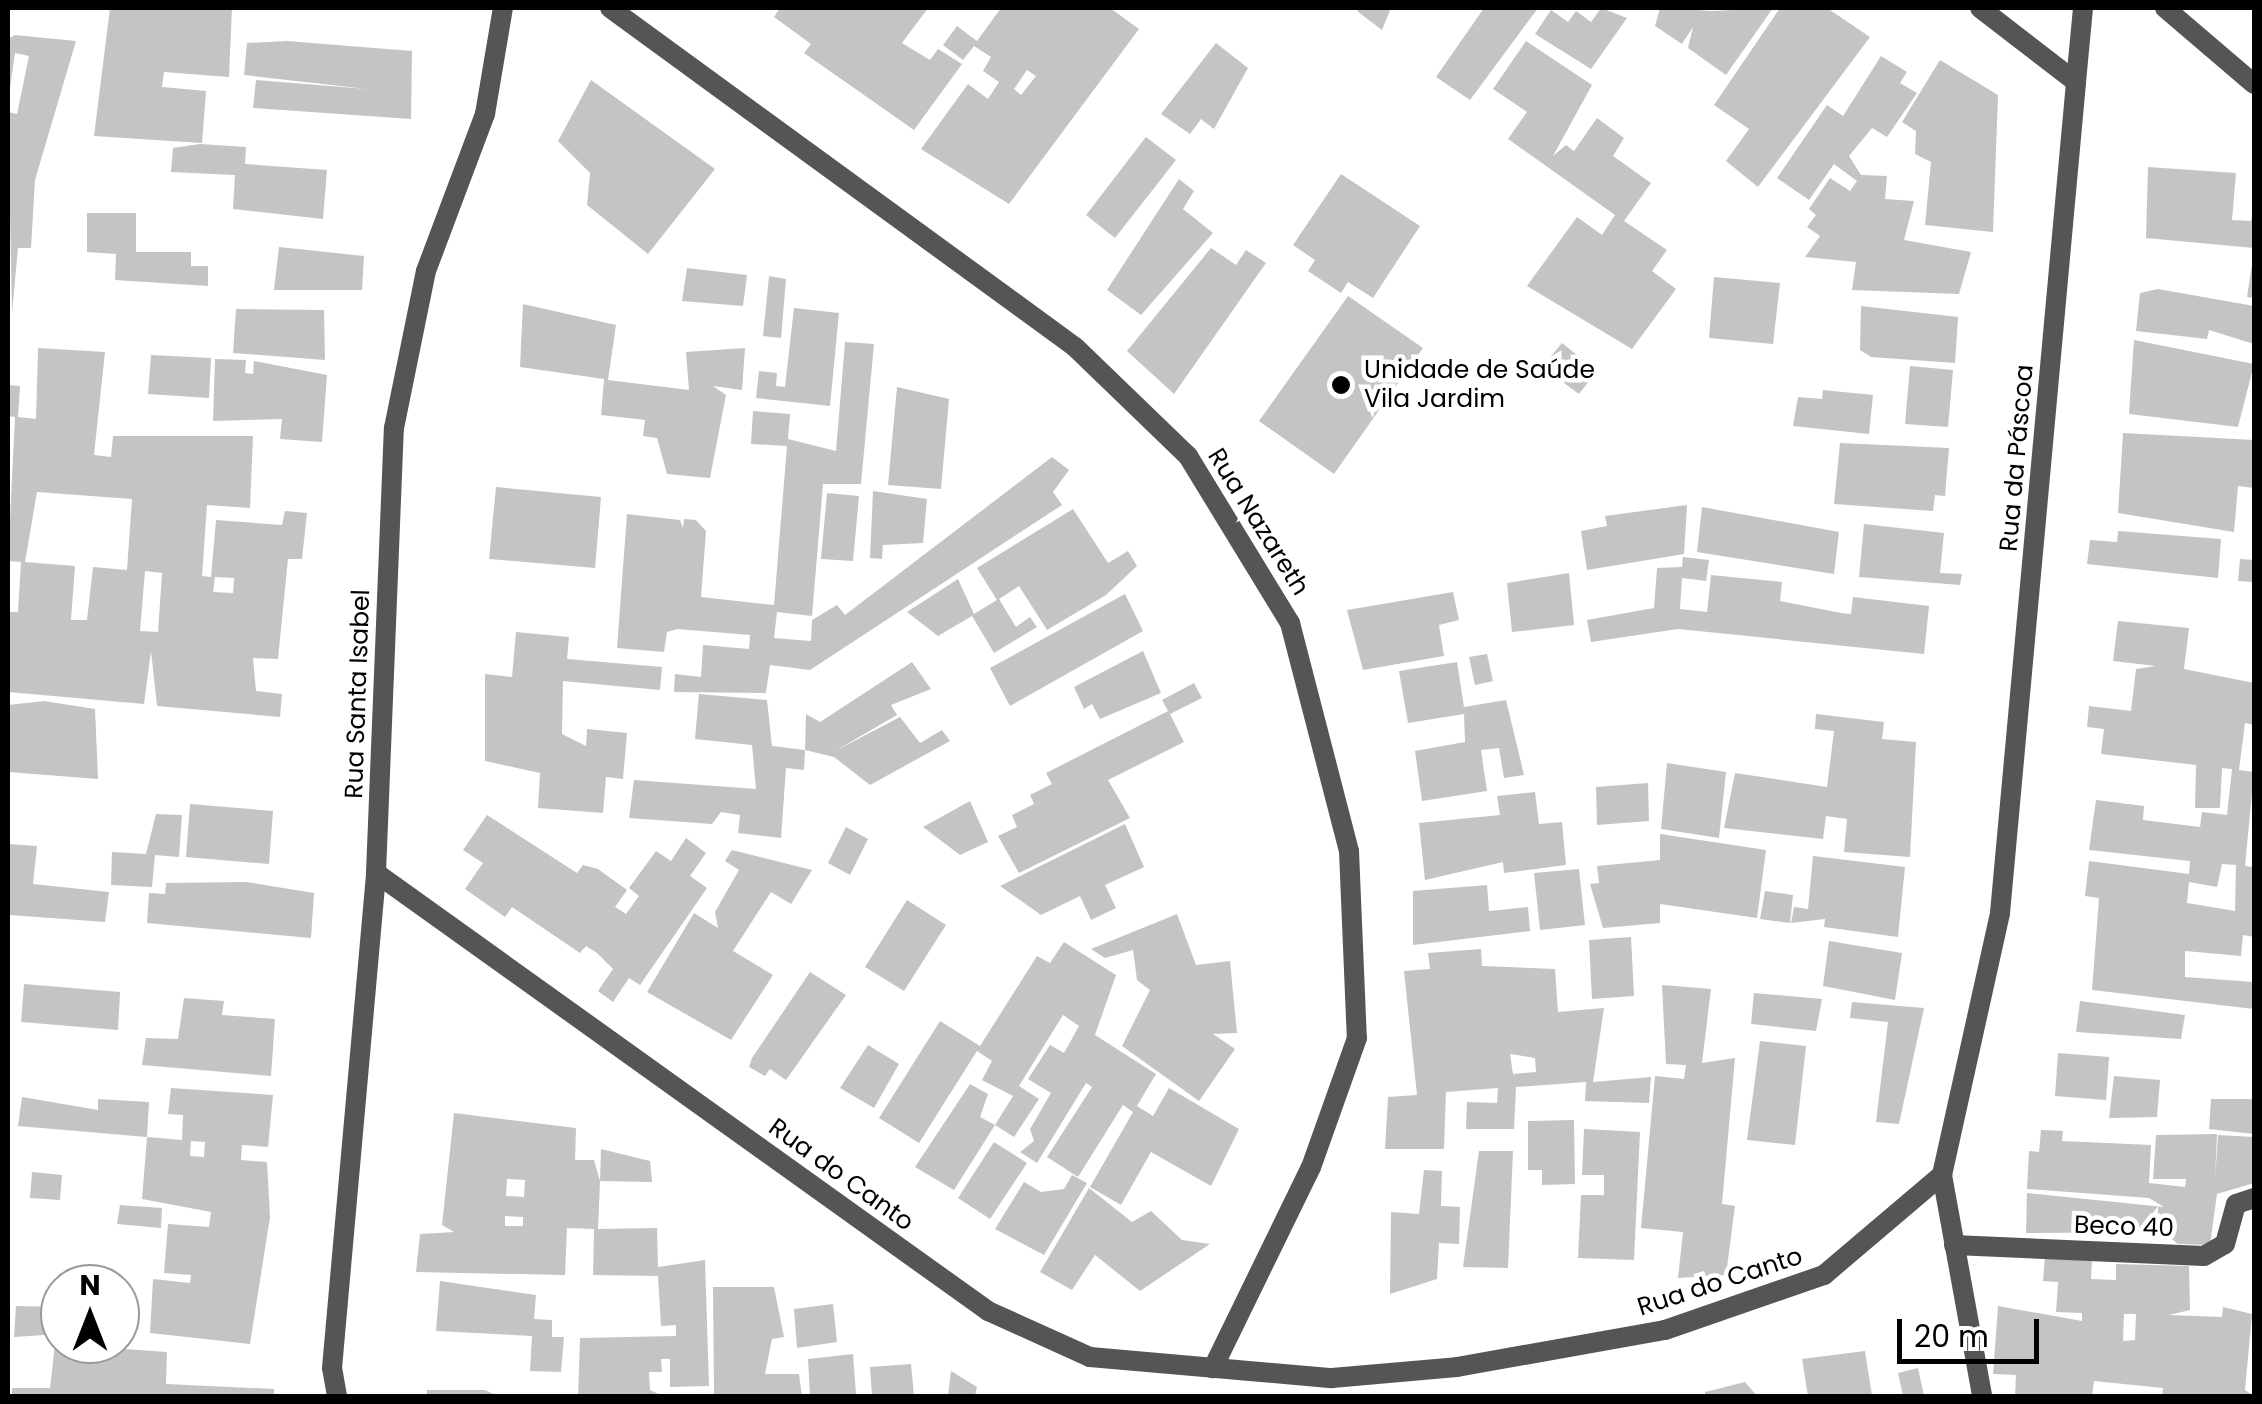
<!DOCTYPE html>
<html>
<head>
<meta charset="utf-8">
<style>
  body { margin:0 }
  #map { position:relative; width:2262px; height:1404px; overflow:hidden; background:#fff; font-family:Poppins,sans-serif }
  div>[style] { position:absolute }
  .building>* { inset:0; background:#c4c4c4 }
  .service>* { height:20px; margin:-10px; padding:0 10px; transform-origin:10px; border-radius:10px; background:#555 }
  .minor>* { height:20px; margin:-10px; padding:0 10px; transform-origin:10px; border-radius:10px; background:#555 }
  .tertiary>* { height:20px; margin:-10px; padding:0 10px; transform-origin:10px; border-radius:10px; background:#555 }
  .dots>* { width:28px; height:28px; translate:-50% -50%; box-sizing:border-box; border:5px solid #fff; border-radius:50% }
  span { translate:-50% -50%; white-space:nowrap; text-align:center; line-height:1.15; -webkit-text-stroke:9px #fff; paint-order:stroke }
  .poi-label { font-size:25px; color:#000 }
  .left { translate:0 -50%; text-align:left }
  .street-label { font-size:25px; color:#000 }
  .frame { position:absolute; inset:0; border:10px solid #000; pointer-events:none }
  .north { position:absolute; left:40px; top:1264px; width:100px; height:100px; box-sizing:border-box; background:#fff; border:2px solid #999; border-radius:50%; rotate:0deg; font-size:28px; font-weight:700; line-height:40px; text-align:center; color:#000 }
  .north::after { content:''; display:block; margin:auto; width:35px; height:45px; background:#000; clip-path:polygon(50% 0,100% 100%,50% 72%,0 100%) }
  .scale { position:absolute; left:1897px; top:1319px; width:142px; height:45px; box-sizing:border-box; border:5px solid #000; border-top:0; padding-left:12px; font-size:30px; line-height:35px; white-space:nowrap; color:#000; -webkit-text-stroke:8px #fff; paint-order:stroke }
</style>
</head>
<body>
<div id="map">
  <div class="building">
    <i style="clip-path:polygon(110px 8px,232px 8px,229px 77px,164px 72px,162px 87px,206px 91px,202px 143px,94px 136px)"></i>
    <i style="clip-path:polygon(780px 8px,928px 8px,902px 43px,930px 60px,938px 49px,962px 64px,914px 130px,804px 53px,811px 44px,774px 17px)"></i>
    <i style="clip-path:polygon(evenodd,1001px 8px,1110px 8px,1139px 29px,1009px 204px,921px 149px,968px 84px,988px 99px,999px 82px,983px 71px,991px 57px,974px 46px,963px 60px,943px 45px,957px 26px,977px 41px,1001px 8px,1027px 70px,1036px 76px,1021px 95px,1014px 89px,1027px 70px)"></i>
    <i style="clip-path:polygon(1391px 8px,1382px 30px,1357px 11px,1360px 8px)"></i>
    <i style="clip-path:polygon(1484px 8px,1538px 8px,1470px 100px,1436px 77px)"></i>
    <i style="clip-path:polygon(1601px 8px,1627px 18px,1591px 69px,1535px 34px,1551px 10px,1568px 22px,1576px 11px,1591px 22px)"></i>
    <i style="clip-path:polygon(1660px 8px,1713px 11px,1773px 8px,1726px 75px,1688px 48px,1693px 27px,1682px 44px,1655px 26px)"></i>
    <i style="clip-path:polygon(1780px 8px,1827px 8px,1870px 37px,1758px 187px,1726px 161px,1749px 129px,1714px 105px)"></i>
    <i style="clip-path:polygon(15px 35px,76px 41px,35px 180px,31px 248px,18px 248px,12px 313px,8px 112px,17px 114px,29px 56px,15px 53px,8px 102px,8px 39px)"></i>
    <i style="clip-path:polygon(287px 41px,412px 51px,411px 119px,253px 108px,256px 80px,367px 89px,244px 75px,247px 43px)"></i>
    <i style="clip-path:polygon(1526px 41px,1592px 85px,1553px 156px,1566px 145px,1574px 151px,1597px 118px,1624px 138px,1613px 156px,1651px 183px,1624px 221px,1667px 250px,1652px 271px,1676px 289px,1632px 349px,1527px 286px,1577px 217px,1602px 235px,1615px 215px,1508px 139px,1527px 112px,1493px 89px)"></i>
    <i style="clip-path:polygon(1216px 43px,1248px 68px,1214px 129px,1201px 119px,1190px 134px,1161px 114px)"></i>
    <i style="clip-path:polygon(1881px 56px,1907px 72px,1900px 83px,1917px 93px,1887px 137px,1872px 128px,1849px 156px,1861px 175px,1887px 176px,1885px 199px,1914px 201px,1904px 240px,1971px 252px,1959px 294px,1852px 290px,1856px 262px,1805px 257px,1820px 236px,1807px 227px,1816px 215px,1809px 209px,1830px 178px,1850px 191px,1857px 181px,1834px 164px,1809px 200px,1777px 178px,1827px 105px,1843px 116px)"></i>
    <i style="clip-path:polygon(1940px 60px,1998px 95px,1993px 232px,1925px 225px,1931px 162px,1915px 154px,1916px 131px,1902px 122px)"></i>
    <i style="clip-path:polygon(591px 80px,715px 169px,648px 254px,587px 205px,590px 173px,558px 141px)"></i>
    <i style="clip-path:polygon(1146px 137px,1176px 160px,1115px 238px,1086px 215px)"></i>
    <i style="clip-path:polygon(200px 144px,246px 147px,245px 164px,327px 170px,323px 219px,233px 209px,235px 175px,171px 172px,173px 148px)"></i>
    <i style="clip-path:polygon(2148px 167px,2236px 173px,2232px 220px,2251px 221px,2254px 209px,2254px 248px,2146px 238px)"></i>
    <i style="clip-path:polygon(1341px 174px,1420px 226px,1373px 298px,1348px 282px,1341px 293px,1308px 271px,1315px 260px,1293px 245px)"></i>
    <i style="clip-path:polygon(1179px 179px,1194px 191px,1183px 209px,1213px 233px,1141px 315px,1107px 290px)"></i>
    <i style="clip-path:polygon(87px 213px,136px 213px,136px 252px,191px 252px,191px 266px,208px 266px,208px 286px,115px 280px,116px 254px,87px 252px)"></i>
    <i style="clip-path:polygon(279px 247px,364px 256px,362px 290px,274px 290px)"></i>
    <i style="clip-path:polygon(1211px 248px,1236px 265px,1246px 250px,1266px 263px,1174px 394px,1127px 351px)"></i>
    <i style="clip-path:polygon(2254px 251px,2254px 298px,2247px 297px)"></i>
    <i style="clip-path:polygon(687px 268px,747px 275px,743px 306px,682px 301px)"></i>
    <i style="clip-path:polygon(769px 276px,786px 279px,781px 338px,763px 336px)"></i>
    <i style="clip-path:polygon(1714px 277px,1780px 283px,1773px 344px,1709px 338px)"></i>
    <i style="clip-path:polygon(2158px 289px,2254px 306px,2254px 344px,2209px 330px,2207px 339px,2136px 331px,2140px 293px)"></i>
    <i style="clip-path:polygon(1348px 296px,1423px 348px,1334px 474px,1259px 421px)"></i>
    <i style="clip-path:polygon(523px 304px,616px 325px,608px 380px,689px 390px,686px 352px,745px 348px,742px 390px,713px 386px,726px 395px,710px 478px,667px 474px,657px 438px,643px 436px,645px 420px,601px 415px,604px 379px,520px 367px)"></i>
    <i style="clip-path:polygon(1861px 306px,1958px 317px,1955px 363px,1871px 357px,1860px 350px)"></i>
    <i style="clip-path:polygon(794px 308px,839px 313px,830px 406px,756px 398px,759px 371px,777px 373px,776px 386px,785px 387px)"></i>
    <i style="clip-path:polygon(236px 309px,324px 310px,325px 360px,233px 353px)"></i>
    <i style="clip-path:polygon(2134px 340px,2254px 364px,2238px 427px,2129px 414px)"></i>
    <i style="clip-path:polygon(845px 342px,874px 344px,861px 484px,823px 484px,812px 616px,777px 612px,774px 638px,811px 641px,812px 620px,837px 605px,845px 615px,1052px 457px,1069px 470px,1053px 492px,1062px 505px,810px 670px,770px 665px,766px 693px,674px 692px,675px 674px,701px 677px,703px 645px,749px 649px,750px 635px,677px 629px,667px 632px,664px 652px,617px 648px,627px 514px,680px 520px,683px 528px,684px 519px,696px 520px,706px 531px,701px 597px,774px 605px,787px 446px,751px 444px,753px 411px,790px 414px,788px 439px,836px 451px)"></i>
    <i style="clip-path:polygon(1562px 343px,1597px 371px,1579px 394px,1542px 367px)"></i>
    <i style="clip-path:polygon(evenodd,38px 348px,105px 352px,94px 455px,111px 457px,113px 436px,253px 436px,250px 508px,207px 505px,202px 576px,211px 577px,216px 520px,282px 525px,285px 511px,307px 513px,302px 559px,288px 559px,278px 659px,253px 658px,256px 691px,282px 694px,280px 717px,157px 706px,151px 651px,144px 704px,8px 692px,8px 612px,18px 612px,21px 562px,8px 561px,15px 417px,8px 416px,8px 385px,20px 386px,18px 417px,36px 419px,38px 348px,37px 492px,132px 499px,127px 570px,93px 567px,87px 620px,71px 620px,75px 566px,25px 562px,37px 492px,38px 348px,145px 571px,162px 573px,158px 632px,140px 631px,145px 571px,38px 348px,215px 577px,234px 578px,233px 593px,213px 592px,215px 577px)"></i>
    <i style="clip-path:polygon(151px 355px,211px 358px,209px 398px,148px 394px)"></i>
    <i style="clip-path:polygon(215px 359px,246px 360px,245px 373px,253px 374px,254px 361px,327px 375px,322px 442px,280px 439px,282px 419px,213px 421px)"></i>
    <i style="clip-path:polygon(1910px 366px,1953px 370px,1948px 427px,1905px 424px)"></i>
    <i style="clip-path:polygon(897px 387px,949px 399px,941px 489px,888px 485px)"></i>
    <i style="clip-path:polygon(1823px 390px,1873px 395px,1869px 434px,1793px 426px,1798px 397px,1822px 399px)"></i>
    <i style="clip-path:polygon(2123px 433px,2254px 440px,2254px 488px,2238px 486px,2234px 532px,2118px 513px)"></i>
    <i style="clip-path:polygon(1840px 443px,1949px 448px,1945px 496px,1935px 495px,1933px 511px,1834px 504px)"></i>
    <i style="clip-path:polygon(496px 487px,601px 497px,595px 568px,489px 559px)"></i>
    <i style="clip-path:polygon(873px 491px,927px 499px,923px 543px,883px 545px,882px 559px,870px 558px)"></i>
    <i style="clip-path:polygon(827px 493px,859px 496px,853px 561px,821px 559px)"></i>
    <i style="clip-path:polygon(1687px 505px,1684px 554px,1587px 570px,1581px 531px,1607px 526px,1605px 516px)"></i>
    <i style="clip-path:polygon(1702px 507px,1839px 532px,1834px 574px,1697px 552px)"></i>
    <i style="clip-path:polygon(1073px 509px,1108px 563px,1128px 551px,1137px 566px,1106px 595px,1047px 630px,1019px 586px,999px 599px,1016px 627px,1030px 617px,1037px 627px,994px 653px,972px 616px,938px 636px,907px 612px,958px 579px,974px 614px,997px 600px,977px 568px)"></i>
    <i style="clip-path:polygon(1864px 524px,1944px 533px,1940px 573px,1962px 574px,1960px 585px,1859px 577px)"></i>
    <i style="clip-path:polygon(2118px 531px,2221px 539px,2218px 578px,2087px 564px,2090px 540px,2117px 542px)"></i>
    <i style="clip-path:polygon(1683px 557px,1709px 560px,1706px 581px,1682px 578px,1680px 609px,1707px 612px,1711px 575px,1782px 582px,1780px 601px,1841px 613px,1851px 614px,1853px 597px,1929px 606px,1924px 654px,1678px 629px,1591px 642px,1587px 620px,1654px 608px,1657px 568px,1682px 567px)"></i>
    <i style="clip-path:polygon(2240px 559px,2254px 560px,2254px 582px,2238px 581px)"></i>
    <i style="clip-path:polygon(1569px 573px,1574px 625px,1512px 632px,1507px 583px)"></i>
    <i style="clip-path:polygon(1453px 592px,1459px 620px,1439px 625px,1444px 656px,1363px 670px,1347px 610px)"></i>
    <i style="clip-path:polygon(1125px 594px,1143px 631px,1010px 706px,990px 668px)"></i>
    <i style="clip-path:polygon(evenodd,2118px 621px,2189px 628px,2184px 669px,2254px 683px,2254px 725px,2245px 723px,2239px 770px,2254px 772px,2245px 866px,2254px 867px,2254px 937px,2243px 935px,2241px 956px,2185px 951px,2185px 977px,2254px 982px,2254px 1009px,2092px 990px,2099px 898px,2085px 896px,2089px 861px,2189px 874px,2190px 861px,2089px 850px,2096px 800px,2144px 806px,2143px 820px,2200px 827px,2202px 812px,2227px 815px,2232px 769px,2222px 768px,2220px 808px,2195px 808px,2196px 765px,2101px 754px,2104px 729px,2087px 727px,2089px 706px,2131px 711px,2136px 669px,2156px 666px,2113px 661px,2118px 621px,2222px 864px,2236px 865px,2235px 911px,2187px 903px,2189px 882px,2217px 887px,2222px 864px)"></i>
    <i style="clip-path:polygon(516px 632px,569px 637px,567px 659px,662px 667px,660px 690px,563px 681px,562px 734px,586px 746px,587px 729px,627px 733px,623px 779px,606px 777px,603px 813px,538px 808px,540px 773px,485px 761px,485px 674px,512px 677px)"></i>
    <i style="clip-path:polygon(1143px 651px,1161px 693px,1100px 719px,1092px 704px,1084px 709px,1074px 687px)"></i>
    <i style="clip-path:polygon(1487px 654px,1493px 681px,1475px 685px,1469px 657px)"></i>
    <i style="clip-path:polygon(912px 662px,931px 689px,891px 705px,897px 715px,835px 751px,900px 717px,920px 743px,942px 730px,950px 741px,870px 785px,834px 757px,805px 750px,804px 770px,786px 768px,781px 838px,738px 833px,740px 815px,721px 812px,712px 824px,629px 818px,634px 780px,756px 789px,752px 745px,695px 739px,699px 694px,767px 700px,772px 746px,805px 750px,806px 714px,820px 722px)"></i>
    <i style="clip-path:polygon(1457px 662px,1464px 707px,1506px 700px,1524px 775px,1504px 778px,1499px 748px,1481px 750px,1487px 791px,1422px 801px,1415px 751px,1465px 742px,1464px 714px,1408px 723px,1399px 671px)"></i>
    <i style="clip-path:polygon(1194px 683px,1202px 698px,1170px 714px,1184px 742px,1108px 780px,1130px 818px,1019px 873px,998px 836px,1017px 827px,1012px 815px,1034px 804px,1030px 795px,1052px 784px,1046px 773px,1168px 711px,1162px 700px)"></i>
    <i style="clip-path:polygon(44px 701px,95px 709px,98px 779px,8px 772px,8px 705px)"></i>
    <i style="clip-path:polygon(1816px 714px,1884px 722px,1882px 739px,1916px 742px,1910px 857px,1844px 852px,1847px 819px,1826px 816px,1823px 839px,1724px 828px,1735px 773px,1827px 787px,1834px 731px,1815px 729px)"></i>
    <i style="clip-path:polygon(1667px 763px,1726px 772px,1719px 838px,1661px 829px)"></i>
    <i style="clip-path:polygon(1648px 783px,1649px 821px,1597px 825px,1596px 787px)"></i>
    <i style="clip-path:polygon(1535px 792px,1539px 824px,1562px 822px,1566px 865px,1504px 873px,1503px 862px,1425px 880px,1419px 823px,1500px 815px,1497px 796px)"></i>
    <i style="clip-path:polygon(970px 801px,988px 842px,960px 855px,923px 827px)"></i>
    <i style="clip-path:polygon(190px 804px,273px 811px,269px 864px,186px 857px)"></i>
    <i style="clip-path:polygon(156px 814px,182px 815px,179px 857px,155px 855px,152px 887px,111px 885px,112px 852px,146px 854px)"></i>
    <i style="clip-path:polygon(487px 815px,577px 873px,583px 865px,598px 869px,627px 890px,615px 907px,626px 914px,639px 896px,629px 888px,656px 851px,671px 861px,686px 838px,706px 853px,690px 876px,707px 888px,640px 985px,629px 978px,613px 1002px,598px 991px,613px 969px,597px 953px,586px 946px,580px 953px,512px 907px,505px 917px,465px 889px,483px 863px,463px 850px)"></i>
    <i style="clip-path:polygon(1125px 824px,1144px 867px,1105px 885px,1116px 908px,1091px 920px,1080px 896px,1041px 915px,1000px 886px)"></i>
    <i style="clip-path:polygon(846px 827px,868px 839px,850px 875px,828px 863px)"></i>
    <i style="clip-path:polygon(1660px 834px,1766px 850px,1757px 918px,1660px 904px,1660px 923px,1603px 928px,1590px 884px,1599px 883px,1597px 866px,1660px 860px)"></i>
    <i style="clip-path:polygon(8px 844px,37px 846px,33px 884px,109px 892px,105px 922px,10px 915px)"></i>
    <i style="clip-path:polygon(732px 850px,812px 870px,791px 904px,771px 892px,733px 951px,773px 975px,731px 1040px,647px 992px,694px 913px,718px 928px,715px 912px,739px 870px,725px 861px)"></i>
    <i style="clip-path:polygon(1813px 856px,1905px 867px,1898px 937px,1824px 927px,1825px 919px,1791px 923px,1794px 907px,1808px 909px)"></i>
    <i style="clip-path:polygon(1579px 869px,1585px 925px,1540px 930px,1534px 873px)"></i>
    <i style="clip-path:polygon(247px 882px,314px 893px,311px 938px,147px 923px,149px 893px,165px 894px,166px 883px)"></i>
    <i style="clip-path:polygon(1487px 885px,1489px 911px,1528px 907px,1530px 931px,1413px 945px,1413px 891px)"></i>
    <i style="clip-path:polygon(1765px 891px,1793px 895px,1790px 923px,1760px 919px)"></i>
    <i style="clip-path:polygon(907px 900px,946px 925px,904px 991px,865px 967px)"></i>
    <i style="clip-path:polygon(1177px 914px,1196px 965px,1230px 961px,1237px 1033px,1213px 1034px,1235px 1049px,1199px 1101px,1122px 1046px,1150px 990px,1137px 980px,1133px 950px,1105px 958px,1091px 949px)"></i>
    <i style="clip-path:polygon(1631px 937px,1634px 996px,1592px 999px,1589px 940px)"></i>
    <i style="clip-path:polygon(1829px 941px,1902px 953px,1895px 1000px,1823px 986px)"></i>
    <i style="clip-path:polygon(1064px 942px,1116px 975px,1095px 1035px,1156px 1074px,1137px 1106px,1153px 1116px,1169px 1088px,1239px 1129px,1211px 1186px,1151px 1152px,1121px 1205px,1090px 1187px,1133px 1112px,1123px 1105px,1078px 1177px,1047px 1157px,1092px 1087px,1086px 1083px,1037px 1163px,1020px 1152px,1034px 1141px,1030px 1129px,1051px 1093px,1028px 1079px,1050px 1045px,1064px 1053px,1079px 1026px,1063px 1015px,1019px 1086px,1039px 1099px,1014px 1137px,995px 1125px,1013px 1096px,982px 1080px,992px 1061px,977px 1051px,919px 1143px,879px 1118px,940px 1021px,980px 1046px,1037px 956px,1050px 963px)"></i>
    <i style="clip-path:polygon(evenodd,1481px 949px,1482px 966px,1555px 969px,1558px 1012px,1604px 1008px,1593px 1082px,1651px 1077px,1649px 1103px,1585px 1101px,1586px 1082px,1516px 1087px,1514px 1129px,1466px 1129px,1467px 1102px,1497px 1103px,1498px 1088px,1446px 1092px,1444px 1149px,1385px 1149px,1388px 1097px,1417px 1095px,1404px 971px,1430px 969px,1428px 953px,1481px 949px,1510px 1054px,1535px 1058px,1536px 1072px,1513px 1074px,1515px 1087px,1510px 1054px)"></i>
    <i style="clip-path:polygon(810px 972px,846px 995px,786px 1080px,770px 1069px,765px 1076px,749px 1067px,752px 1058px)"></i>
    <i style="clip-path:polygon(24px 984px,120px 992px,118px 1030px,21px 1022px)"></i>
    <i style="clip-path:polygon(1662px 985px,1711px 989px,1702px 1063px,1735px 1058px,1722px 1204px,1735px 1206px,1726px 1275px,1678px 1278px,1683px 1232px,1641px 1228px,1655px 1076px,1684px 1079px,1686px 1065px,1666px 1064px)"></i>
    <i style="clip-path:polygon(1754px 993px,1822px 999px,1816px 1031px,1751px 1024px)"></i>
    <i style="clip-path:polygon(184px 998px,224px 1001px,222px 1015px,275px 1019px,271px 1076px,142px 1065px,146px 1038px,178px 1039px)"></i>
    <i style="clip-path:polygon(2080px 1001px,2185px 1015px,2181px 1039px,2076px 1032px)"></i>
    <i style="clip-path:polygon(1852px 1002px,1924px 1008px,1899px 1124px,1876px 1122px,1888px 1022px,1850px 1018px)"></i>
    <i style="clip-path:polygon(1760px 1041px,1806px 1046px,1795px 1145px,1747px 1140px)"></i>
    <i style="clip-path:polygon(868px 1045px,899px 1064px,874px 1108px,840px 1088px)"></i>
    <i style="clip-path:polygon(2058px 1053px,2109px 1057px,2106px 1100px,2055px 1096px)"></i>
    <i style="clip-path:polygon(2114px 1076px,2160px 1080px,2157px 1117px,2109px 1118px)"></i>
    <i style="clip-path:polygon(970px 1084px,988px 1094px,980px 1117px,995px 1125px,954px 1190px,915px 1167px)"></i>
    <i style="clip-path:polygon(evenodd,171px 1088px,273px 1095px,268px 1147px,242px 1145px,241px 1160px,267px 1162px,270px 1217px,250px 1344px,150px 1333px,153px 1279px,190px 1283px,191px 1275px,164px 1273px,168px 1224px,209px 1227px,211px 1212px,142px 1199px,147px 1137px,182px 1140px,183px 1115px,168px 1114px,171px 1088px,191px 1141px,205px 1142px,204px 1157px,190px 1156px,191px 1141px)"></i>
    <i style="clip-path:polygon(22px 1097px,98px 1110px,98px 1099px,149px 1102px,147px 1137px,18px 1126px)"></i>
    <i style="clip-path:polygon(2211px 1099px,2254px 1099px,2254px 1134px,2209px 1129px)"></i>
    <i style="clip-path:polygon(evenodd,454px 1113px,576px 1128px,575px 1160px,594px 1160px,600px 1181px,598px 1229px,657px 1228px,658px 1267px,705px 1260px,709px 1386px,670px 1387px,670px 1359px,661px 1359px,662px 1372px,649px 1372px,650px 1390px,663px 1396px,578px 1396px,580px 1338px,676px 1336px,676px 1325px,661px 1326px,658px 1276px,593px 1275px,594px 1229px,567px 1228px,565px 1275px,416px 1272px,420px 1234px,454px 1232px,442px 1225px,454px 1113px,507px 1179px,525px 1180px,524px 1197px,506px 1196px,507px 1179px,454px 1113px,505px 1216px,523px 1217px,523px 1226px,505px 1226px,505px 1216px)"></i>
    <i style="clip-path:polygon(1574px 1120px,1575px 1184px,1542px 1185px,1542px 1170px,1528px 1170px,1528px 1121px)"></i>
    <i style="clip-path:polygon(1584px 1129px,1640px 1132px,1634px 1260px,1578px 1258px,1581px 1195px,1604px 1195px,1604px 1175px,1582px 1175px)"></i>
    <i style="clip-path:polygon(2041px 1130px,2063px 1131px,2062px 1141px,2151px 1145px,2149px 1183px,2185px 1187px,2186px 1179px,2153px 1179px,2156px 1135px,2217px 1134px,2215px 1179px,2218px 1135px,2254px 1137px,2254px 1183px,2217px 1194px,2210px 1245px,2178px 1244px,2163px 1232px,2026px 1233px,2027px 1193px,2164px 1207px,2149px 1198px,2027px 1189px,2029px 1151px,2039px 1152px)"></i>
    <i style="clip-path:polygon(994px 1142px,1027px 1163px,990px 1219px,958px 1198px)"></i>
    <i style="clip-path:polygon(601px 1149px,650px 1161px,652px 1182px,600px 1181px)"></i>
    <i style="clip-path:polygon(1479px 1151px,1513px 1151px,1508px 1268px,1463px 1267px)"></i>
    <i style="clip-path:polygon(1424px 1170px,1442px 1171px,1441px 1206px,1460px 1207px,1459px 1244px,1439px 1243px,1437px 1279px,1390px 1294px,1391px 1212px,1419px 1214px)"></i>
    <i style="clip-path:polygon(32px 1172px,62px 1175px,60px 1200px,30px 1198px)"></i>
    <i style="clip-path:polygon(1072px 1175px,1087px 1183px,1044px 1255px,995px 1229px,1024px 1182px,1041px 1192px,1064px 1189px)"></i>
    <i style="clip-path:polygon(1089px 1188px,1132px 1222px,1151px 1211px,1182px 1240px,1210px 1244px,1140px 1291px,1095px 1255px,1072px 1290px,1040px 1272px)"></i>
    <i style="clip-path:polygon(120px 1205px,162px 1208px,161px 1228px,117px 1224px)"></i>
    <i style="clip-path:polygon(evenodd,2045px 1256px,2092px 1259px,2091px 1279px,2116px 1280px,2116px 1264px,2189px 1266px,2190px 1310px,2169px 1315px,2222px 1317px,2223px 1307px,2252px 1314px,2245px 1390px,2254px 1396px,2162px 1396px,2163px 1388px,2094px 1381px,2092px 1396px,2015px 1396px,2016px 1375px,1993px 1374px,1998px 1306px,2082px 1321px,2082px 1313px,2056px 1312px,2058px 1282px,2043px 1281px,2045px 1256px,2124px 1314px,2136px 1314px,2135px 1340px,2123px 1341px,2124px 1314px)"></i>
    <i style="clip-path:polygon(440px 1281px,536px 1295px,534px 1319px,552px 1320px,552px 1337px,564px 1337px,561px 1372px,530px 1371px,532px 1336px,436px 1331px)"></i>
    <i style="clip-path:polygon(713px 1287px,774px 1287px,784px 1337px,772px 1339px,765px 1374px,799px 1374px,802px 1396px,714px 1396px)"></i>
    <i style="clip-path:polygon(833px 1304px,837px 1342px,797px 1348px,794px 1309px)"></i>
    <i style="clip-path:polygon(16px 1306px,60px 1307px,60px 1334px,14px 1337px)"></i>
    <i style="clip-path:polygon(55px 1344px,167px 1352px,166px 1384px,274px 1389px,274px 1396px,12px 1396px,12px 1388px,50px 1388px)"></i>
    <i style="clip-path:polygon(1865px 1351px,1872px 1396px,1808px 1396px,1802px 1359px)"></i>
    <i style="clip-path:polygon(853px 1354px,856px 1394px,810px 1396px,808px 1359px)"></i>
    <i style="clip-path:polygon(911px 1364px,914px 1396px,872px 1396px,870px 1367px)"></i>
    <i style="clip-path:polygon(1918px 1368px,1924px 1396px,1903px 1396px,1898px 1373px)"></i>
    <i style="clip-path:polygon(951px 1371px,977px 1387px,975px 1396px,948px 1396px)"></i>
    <i style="clip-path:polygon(1745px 1382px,1757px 1396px,1705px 1396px,1705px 1392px)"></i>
    <i style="clip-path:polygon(427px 1390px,485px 1390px,498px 1396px,427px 1396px)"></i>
  </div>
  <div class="service">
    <i style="left:1954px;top:1245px;width:250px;rotate:2.5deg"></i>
    <i style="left:2204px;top:1256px;width:24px;rotate:-30deg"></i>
    <i style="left:2225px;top:1244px;width:41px;rotate:-74.6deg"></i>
    <i style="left:2236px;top:1204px;width:19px;rotate:-18deg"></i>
  </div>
  <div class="minor">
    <i style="left:610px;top:8px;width:575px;rotate:36.09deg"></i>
    <i style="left:1075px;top:347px;width:157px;rotate:44deg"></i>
    <i style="left:1188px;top:456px;width:196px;rotate:58.6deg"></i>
    <i style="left:1290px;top:623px;width:236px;rotate:75.5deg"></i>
    <i style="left:1349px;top:851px;width:187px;rotate:87.6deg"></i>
    <i style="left:1357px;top:1038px;width:137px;rotate:109.6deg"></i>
    <i style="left:1311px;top:1167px;width:224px;rotate:116deg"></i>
    <i style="left:2165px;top:8px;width:117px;rotate:40.5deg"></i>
    <i style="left:376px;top:873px;width:753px;rotate:35.59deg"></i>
    <i style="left:988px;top:1311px;width:112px;rotate:24.3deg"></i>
    <i style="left:1090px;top:1357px;width:243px;rotate:5deg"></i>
    <i style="left:1332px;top:1378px;width:125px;rotate:-5deg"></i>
    <i style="left:1457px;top:1367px;width:211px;rotate:-10.1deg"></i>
    <i style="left:1665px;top:1330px;width:168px;rotate:-19.1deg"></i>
    <i style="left:1824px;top:1275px;width:155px;rotate:-40.3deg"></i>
    <i style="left:1942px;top:1175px;width:268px;rotate:-77.5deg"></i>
    <i style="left:2000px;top:913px;width:834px;rotate:-84.77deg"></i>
    <i style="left:1942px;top:1175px;width:225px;rotate:79.7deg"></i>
  </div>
  <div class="tertiary">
    <i style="left:1980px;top:8px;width:121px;rotate:37.6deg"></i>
    <i style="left:2076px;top:82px;width:74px;rotate:-84.6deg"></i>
    <i style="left:337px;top:1396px;width:28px;rotate:-100deg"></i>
    <i style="left:332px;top:1368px;width:497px;rotate:-84.9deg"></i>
    <i style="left:376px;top:873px;width:445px;rotate:-87.7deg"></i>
    <i style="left:394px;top:428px;width:160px;rotate:-78.5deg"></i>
    <i style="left:426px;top:271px;width:168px;rotate:-69.4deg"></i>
    <i style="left:485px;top:114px;width:108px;rotate:-80.4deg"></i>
  </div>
  <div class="dots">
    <i style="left:1341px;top:385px;background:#000"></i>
  </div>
  <div class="poi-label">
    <span class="left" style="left:1364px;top:385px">Unidade de Saúde<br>Vila Jardim</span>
  </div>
  <div class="street-label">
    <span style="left:2017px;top:458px;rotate:-85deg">Rua da Páscoa</span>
    <span style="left:1258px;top:522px;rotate:58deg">Rua Nazareth</span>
    <span style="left:358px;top:694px;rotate:-88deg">Rua Santa Isabel</span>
    <span style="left:841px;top:1175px;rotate:36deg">Rua do Canto</span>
    <span style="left:2124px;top:1227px;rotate:2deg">Beco 40</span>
    <span style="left:1720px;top:1282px;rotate:-18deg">Rua do Canto</span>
  </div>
  <div class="frame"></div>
  <div class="north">N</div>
  <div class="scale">20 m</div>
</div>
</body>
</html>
